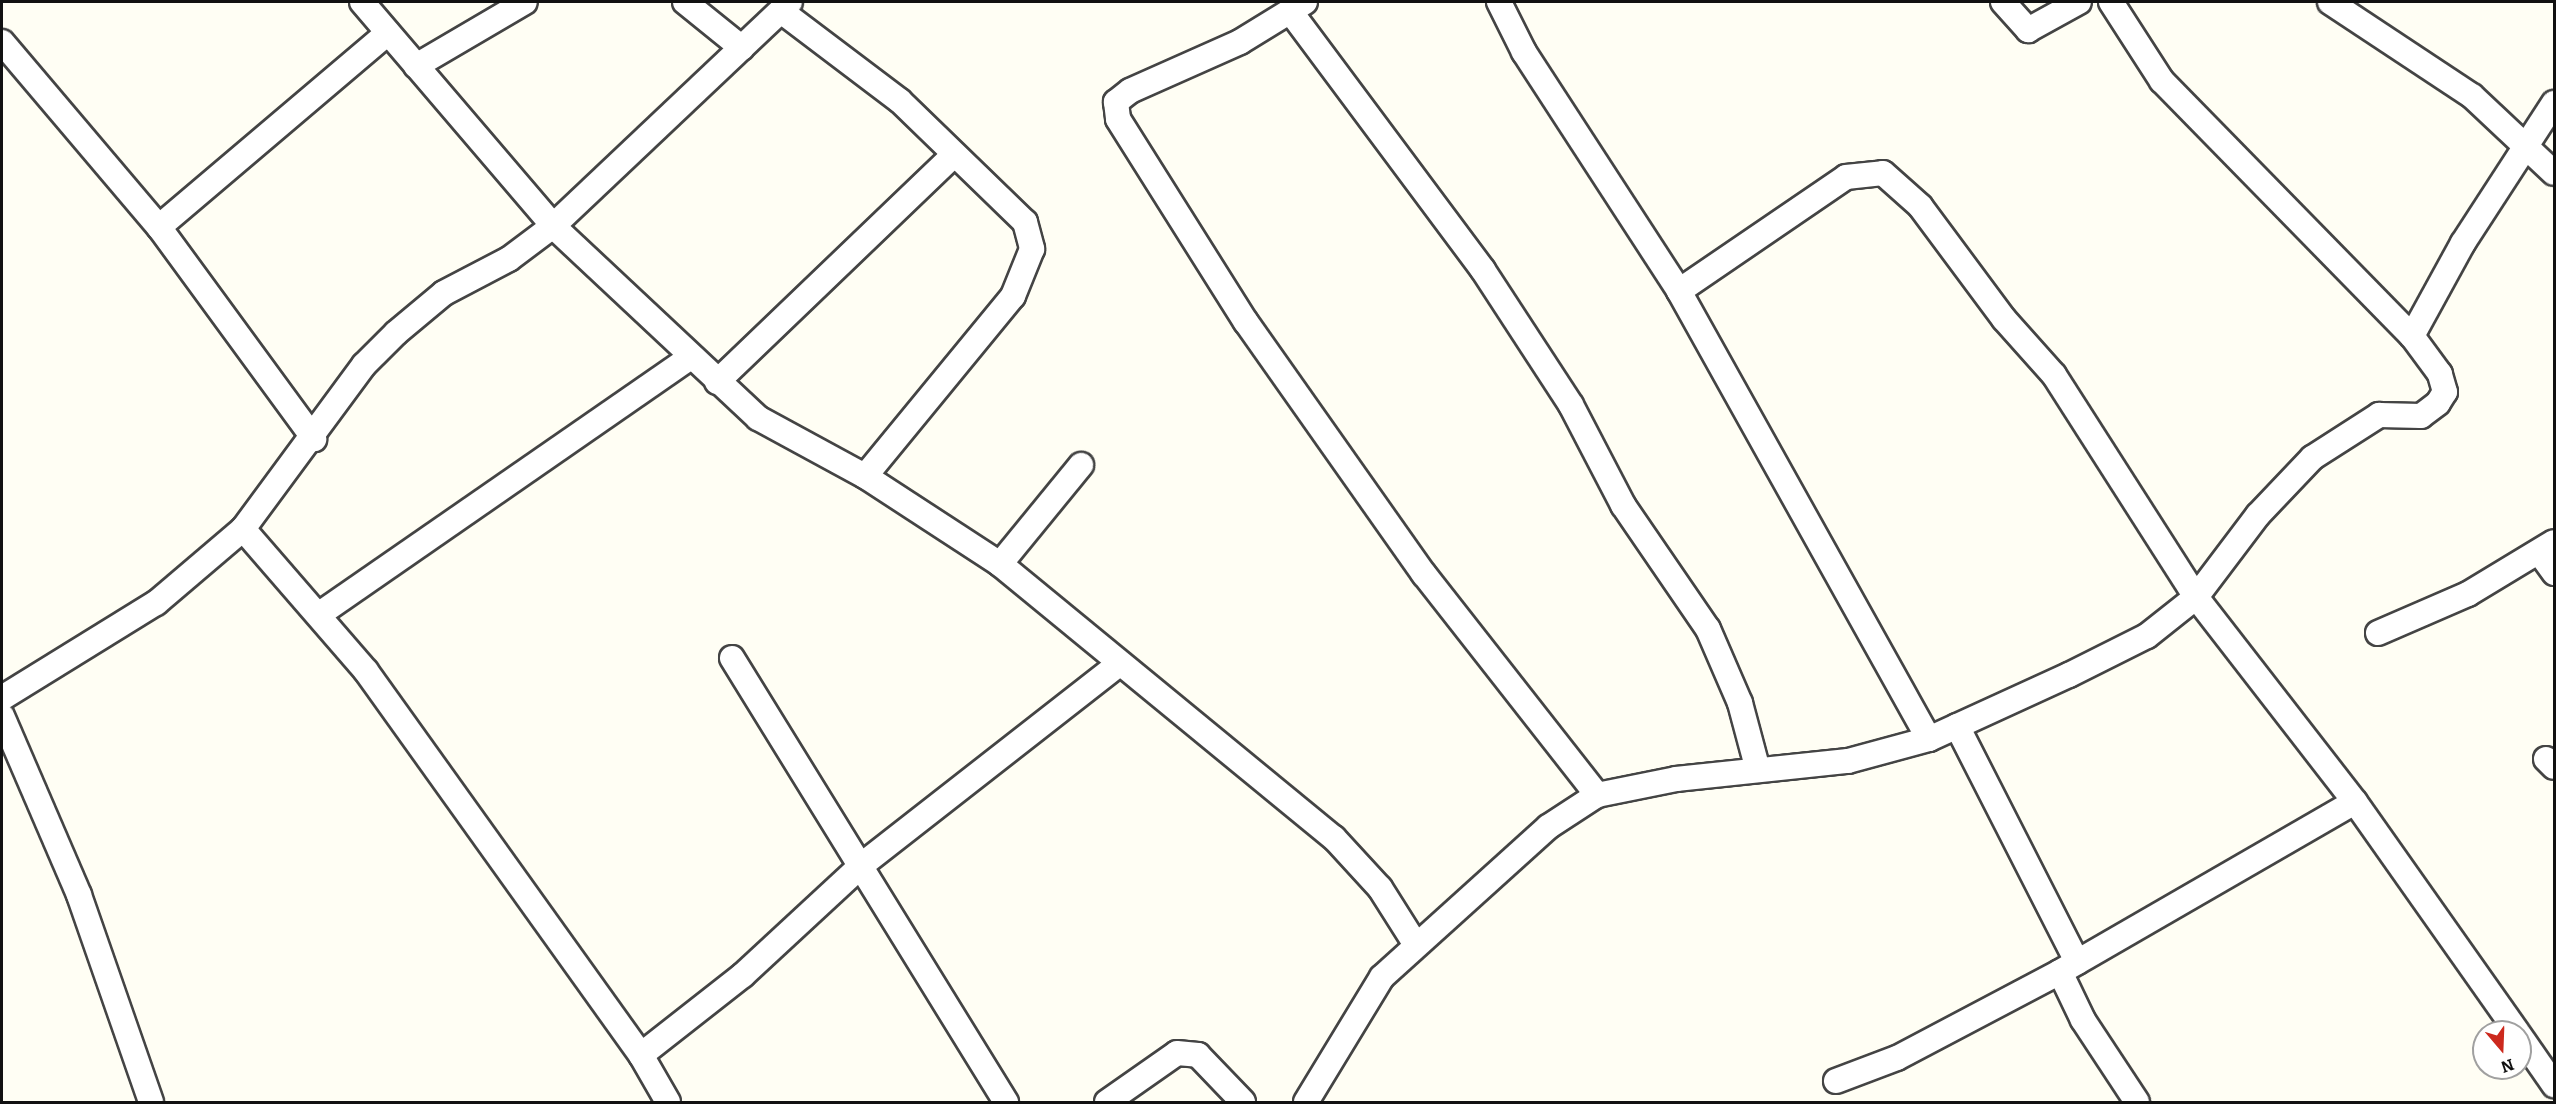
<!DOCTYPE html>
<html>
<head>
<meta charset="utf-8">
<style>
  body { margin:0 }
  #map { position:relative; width:2556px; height:1104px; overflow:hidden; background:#fffef4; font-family:Bitter,serif }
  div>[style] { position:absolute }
  .roads { filter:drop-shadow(2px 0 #444) drop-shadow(-2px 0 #444) drop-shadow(0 2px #444) drop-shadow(0 -2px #444) }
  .street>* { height:24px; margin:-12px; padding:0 12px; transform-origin:12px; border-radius:12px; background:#fff }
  span { translate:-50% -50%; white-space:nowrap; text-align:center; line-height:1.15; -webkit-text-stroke:6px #fff; paint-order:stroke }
  .frame { position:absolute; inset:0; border:3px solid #111; pointer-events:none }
  .north { position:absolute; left:2472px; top:1020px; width:60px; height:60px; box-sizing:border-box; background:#fff; border:2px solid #a0a0a0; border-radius:50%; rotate:161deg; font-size:16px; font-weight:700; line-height:24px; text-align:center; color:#111 }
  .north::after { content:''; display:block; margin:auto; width:21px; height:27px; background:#cc291d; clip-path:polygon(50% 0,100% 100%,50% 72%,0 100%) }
</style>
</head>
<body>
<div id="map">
  <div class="roads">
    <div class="street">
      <i style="left:362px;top:2px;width:294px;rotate:49.5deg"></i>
      <i style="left:553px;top:226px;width:281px;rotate:43.1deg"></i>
      <i style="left:758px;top:418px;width:122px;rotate:28.5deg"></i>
      <i style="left:865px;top:476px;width:161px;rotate:33.1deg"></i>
      <i style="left:1000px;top:564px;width:432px;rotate:39.4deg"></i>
      <i style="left:1334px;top:838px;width:68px;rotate:47.4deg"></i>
      <i style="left:1380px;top:888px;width:67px;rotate:57.7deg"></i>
      <i style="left:685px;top:2px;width:73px;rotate:38.9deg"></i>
      <i style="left:1305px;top:2px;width:76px;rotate:148.4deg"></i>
      <i style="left:1240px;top:42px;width:120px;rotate:156deg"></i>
      <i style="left:1130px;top:91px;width:18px;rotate:142deg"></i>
      <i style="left:1116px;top:102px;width:17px;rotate:83deg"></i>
      <i style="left:1118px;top:119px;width:240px;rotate:57.8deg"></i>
      <i style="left:1246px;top:322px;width:309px;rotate:54.8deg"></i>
      <i style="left:1424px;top:574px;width:281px;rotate:51.9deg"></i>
      <i style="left:1499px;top:2px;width:56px;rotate:63.4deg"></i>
      <i style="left:1524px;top:52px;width:285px;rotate:57deg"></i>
      <i style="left:1679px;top:291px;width:513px;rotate:60.84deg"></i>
      <i style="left:2003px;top:2px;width:38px;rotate:48deg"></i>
      <i style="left:2028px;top:30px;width:58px;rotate:-28.8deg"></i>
      <i style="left:2111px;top:2px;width:94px;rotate:57.2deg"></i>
      <i style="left:2162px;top:81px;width:357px;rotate:45.6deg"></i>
      <i style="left:2330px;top:2px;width:170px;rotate:33.5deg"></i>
      <i style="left:2472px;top:96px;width:112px;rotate:43.2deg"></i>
      <i style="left:781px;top:11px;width:149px;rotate:37.1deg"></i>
      <i style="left:900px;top:101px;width:174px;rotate:44.1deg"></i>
      <i style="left:1025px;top:222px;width:28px;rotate:75deg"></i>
      <i style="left:1032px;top:249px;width:51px;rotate:112deg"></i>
      <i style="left:1013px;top:296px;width:233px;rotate:129.4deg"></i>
      <i style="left:1290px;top:11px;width:323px;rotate:53.3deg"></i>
      <i style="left:1483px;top:270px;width:161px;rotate:56.9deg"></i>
      <i style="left:1571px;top:405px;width:113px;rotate:62.5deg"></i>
      <i style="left:1623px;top:505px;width:150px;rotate:55.6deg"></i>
      <i style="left:1708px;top:629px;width:81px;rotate:66.6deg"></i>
      <i style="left:1740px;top:703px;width:69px;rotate:75deg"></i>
      <i style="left:2px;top:42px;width:243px;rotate:49.7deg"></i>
      <i style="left:159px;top:227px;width:263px;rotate:53.8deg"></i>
      <i style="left:416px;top:66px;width:126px;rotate:-30.4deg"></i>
      <i style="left:159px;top:227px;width:300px;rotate:-40.3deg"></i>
      <i style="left:1679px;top:291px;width:202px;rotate:-34.3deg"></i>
      <i style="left:1846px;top:177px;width:37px;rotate:-6deg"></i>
      <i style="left:1883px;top:173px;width:50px;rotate:41.7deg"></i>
      <i style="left:1920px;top:206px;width:141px;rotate:53.4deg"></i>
      <i style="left:2004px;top:319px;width:75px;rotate:48.2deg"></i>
      <i style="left:2054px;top:375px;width:264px;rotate:57.4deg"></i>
      <i style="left:2196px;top:597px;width:259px;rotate:52.2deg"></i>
      <i style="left:2355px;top:802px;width:281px;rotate:54.8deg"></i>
      <i style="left:717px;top:382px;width:327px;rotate:-43.8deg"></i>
      <i style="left:243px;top:529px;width:188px;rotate:49.1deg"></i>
      <i style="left:366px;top:671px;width:472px;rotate:54.4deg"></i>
      <i style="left:641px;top:1055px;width:130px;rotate:-38.1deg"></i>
      <i style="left:743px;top:975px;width:163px;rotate:-42.8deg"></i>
      <i style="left:863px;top:864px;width:326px;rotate:-38deg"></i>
      <i style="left:2539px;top:552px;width:26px;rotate:54deg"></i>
      <i style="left:1000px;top:564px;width:128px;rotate:-50.7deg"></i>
      <i style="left:321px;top:613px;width:450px;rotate:-34.7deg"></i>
      <i style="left:2378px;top:633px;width:98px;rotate:-23.4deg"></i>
      <i style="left:2468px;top:594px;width:100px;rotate:-31.2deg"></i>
      <i style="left:732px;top:658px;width:522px;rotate:58.32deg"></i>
      <i style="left:2px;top:698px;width:181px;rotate:-31.7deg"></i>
      <i style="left:156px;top:603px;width:114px;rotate:-40.4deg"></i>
      <i style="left:243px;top:529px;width:204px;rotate:-53.6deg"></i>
      <i style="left:364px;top:365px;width:45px;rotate:-45deg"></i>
      <i style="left:396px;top:333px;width:62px;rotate:-39.8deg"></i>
      <i style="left:444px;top:293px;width:73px;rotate:-27.6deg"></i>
      <i style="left:509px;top:259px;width:55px;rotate:-36.9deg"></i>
      <i style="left:553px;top:226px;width:326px;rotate:-43.4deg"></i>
      <i style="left:2px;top:716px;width:195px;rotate:66.7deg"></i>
      <i style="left:79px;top:895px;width:219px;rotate:70.8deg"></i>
      <i style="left:1957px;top:726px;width:265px;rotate:63deg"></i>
      <i style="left:2546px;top:759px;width:11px;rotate:45deg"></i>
      <i style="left:2060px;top:972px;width:53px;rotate:64.4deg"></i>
      <i style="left:2083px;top:1020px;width:98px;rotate:56.6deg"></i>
      <i style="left:2520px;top:1036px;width:60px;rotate:55.2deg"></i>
      <i style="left:641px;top:1055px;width:54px;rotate:60.1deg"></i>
      <i style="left:1836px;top:1081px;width:65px;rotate:-20.7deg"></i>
      <i style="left:1897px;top:1058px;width:184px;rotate:-27.8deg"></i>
      <i style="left:2060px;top:972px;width:340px;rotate:-30deg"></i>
      <i style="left:1107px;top:1102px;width:85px;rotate:-35deg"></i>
      <i style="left:1177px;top:1053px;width:21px;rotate:5deg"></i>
      <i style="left:1198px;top:1055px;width:65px;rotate:46.2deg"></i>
      <i style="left:1306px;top:1102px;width:146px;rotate:-58.7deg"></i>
      <i style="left:1382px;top:977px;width:224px;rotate:-42.1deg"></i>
      <i style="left:1548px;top:827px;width:59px;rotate:-33.1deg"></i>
      <i style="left:1597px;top:795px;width:81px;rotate:-11.4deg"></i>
      <i style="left:1676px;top:779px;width:173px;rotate:-6deg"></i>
      <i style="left:1848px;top:761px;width:84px;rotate:-15.2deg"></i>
      <i style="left:1929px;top:739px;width:154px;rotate:-24.6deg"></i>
      <i style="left:2069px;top:675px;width:87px;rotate:-26.6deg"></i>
      <i style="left:2147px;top:636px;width:63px;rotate:-38.5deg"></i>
      <i style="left:2196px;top:597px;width:103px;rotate:-52.9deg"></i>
      <i style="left:2258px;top:515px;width:79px;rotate:-46.5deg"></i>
      <i style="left:2312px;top:458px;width:80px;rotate:-32.7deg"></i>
      <i style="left:2379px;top:415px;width:42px;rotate:1.4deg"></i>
      <i style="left:2421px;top:416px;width:21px;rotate:-37deg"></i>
      <i style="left:2438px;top:403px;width:13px;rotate:-58deg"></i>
      <i style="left:2445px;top:392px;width:19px;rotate:-106deg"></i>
      <i style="left:2440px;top:374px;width:47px;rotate:-126.4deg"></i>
      <i style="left:2412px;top:336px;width:106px;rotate:-61.3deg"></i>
      <i style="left:2463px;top:243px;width:167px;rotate:-57deg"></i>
    </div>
  </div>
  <div class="frame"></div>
  <div class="north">N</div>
</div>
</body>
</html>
